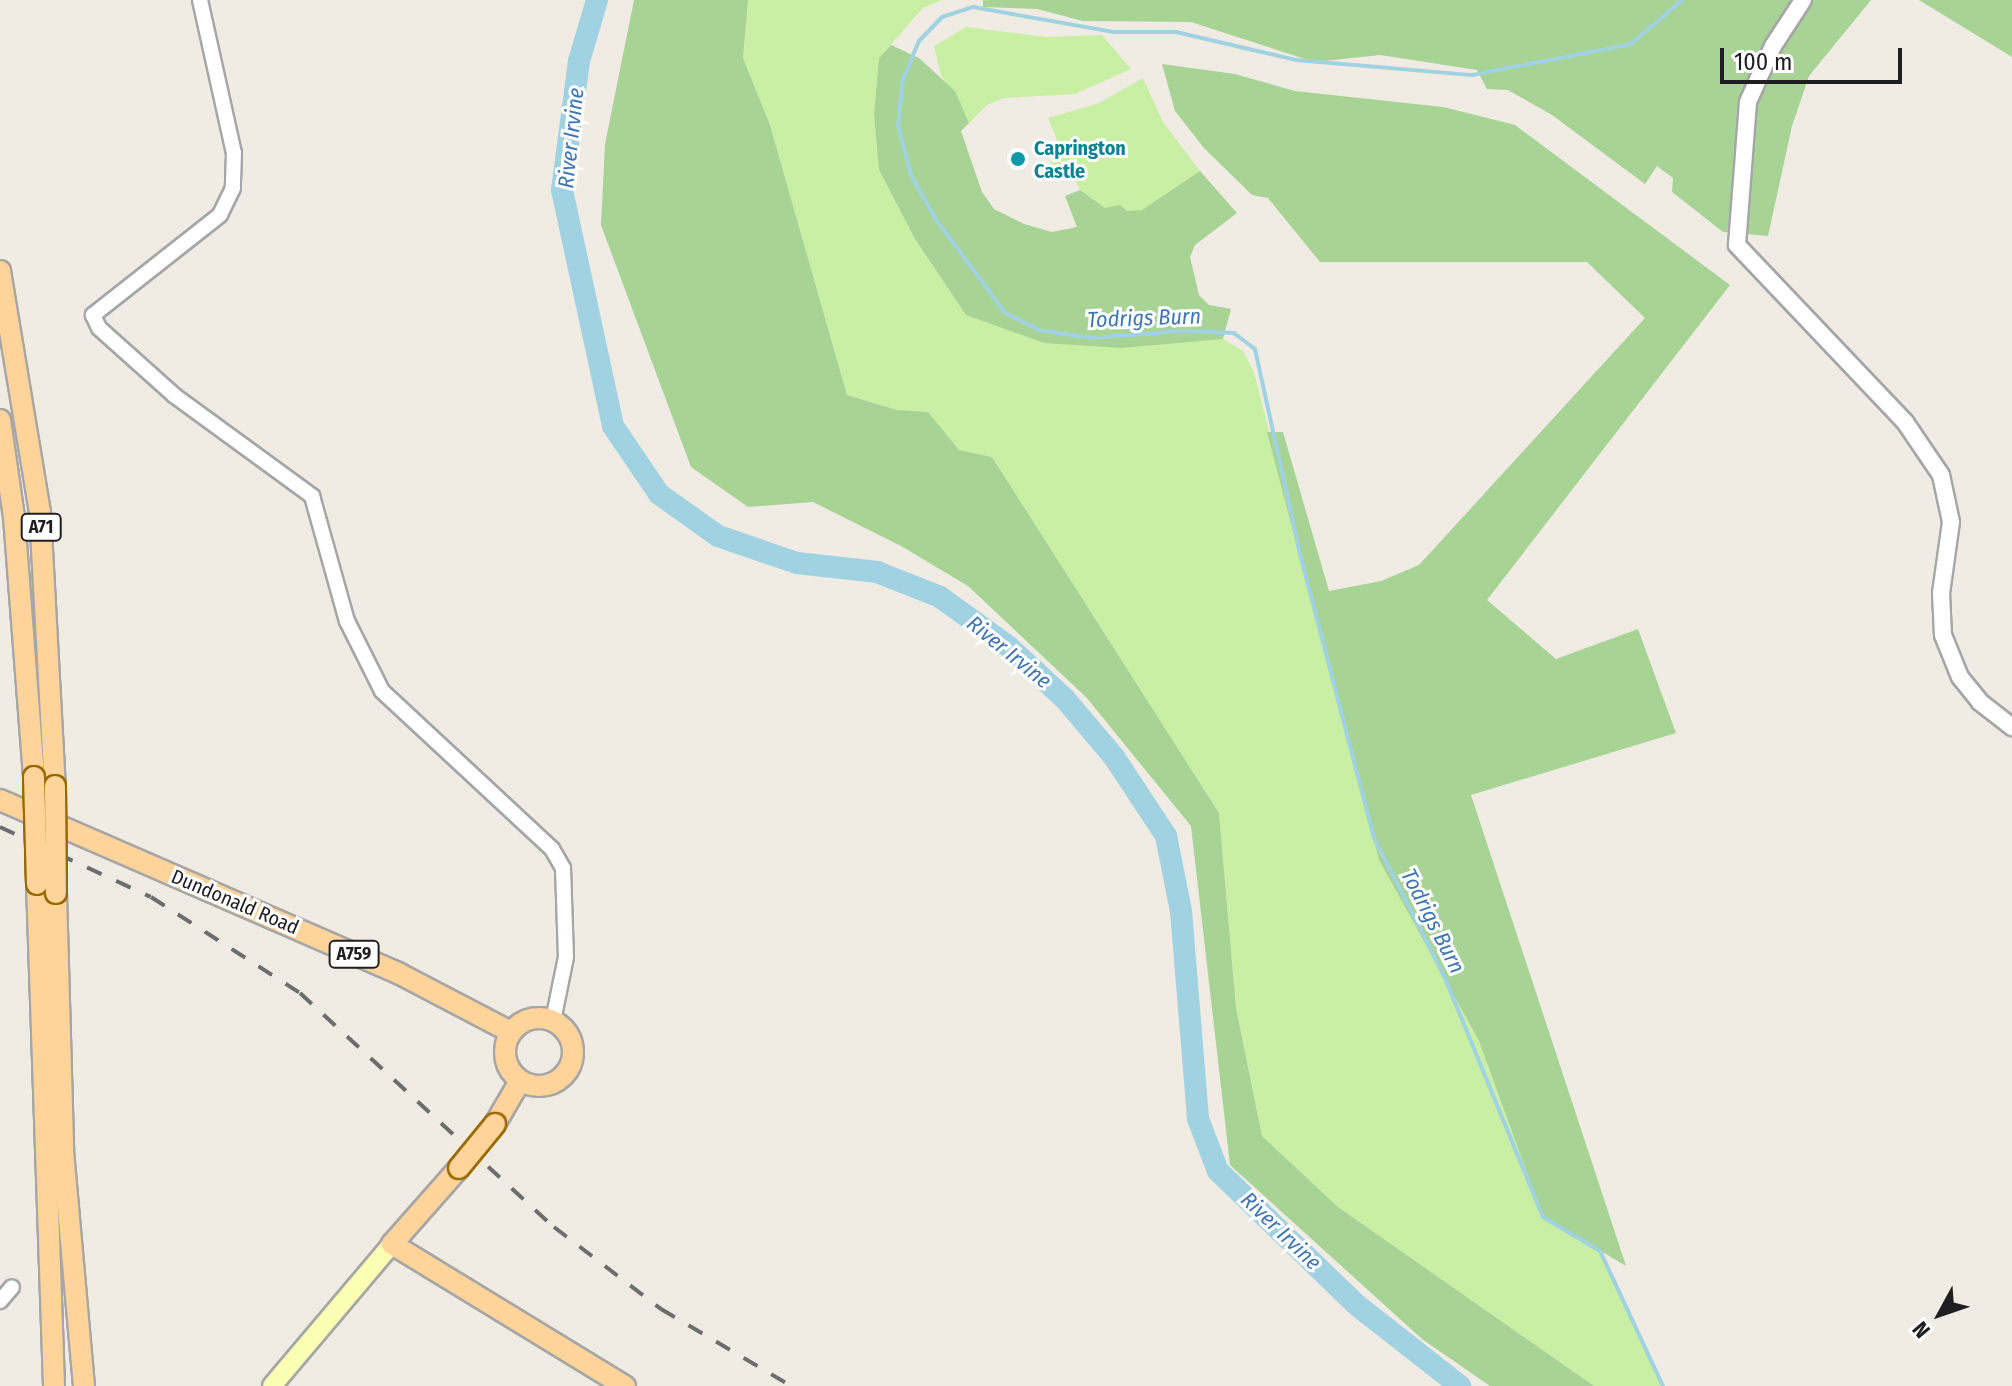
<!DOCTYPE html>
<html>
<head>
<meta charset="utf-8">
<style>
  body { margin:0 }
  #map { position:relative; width:2012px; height:1386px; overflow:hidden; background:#f0ece4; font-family:"Fira Sans Condensed",sans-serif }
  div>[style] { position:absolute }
  .grass>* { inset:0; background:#c9efa5 }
  .forest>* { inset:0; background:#a7d395 }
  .stream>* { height:4px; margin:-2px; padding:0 2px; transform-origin:2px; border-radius:2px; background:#a1d2e2 }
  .river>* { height:22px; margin:-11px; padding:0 11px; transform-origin:11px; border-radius:11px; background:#a1d2e2 }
  .roads { filter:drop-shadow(2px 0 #a6a6a6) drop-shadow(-2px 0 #a6a6a6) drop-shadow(0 2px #a6a6a6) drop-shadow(0 -2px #a6a6a6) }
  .minor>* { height:14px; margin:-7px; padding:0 7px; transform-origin:7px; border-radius:7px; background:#fff }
  .tertiary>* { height:16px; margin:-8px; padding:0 8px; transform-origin:8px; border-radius:8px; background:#fff }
  .secondary>* { height:18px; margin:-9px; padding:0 9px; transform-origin:9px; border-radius:9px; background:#faffb3 }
  .primary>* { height:20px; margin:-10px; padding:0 10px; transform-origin:10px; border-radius:10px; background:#ffd49a }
  .primary>.ring { margin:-10px; padding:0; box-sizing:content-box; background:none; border:20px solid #ffd49a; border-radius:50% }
  .rail>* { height:4px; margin-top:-2px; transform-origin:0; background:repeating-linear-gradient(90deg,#6d6d6d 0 16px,transparent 0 32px) }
  .bridges { filter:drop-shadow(2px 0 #996800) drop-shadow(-2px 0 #996800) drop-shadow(0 2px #996800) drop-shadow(0 -2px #996800) }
  .primary-bridge>* { height:20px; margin:-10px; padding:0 10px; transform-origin:10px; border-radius:10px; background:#ffd49a }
  .dots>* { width:22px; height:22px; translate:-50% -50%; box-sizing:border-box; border:4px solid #fff; border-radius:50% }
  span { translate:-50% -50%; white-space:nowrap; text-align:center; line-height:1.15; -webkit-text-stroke:6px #fff; paint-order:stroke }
  .shield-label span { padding:2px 6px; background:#fff; border:2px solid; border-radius:6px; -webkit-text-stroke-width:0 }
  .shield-label { font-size:18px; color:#1f1f1f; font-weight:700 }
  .culture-label { font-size:20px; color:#0d838f; font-weight:700 }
  .left { translate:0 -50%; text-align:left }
  .street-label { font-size:20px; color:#1f1f1f }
  .water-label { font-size:22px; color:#4077af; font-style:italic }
  .north { position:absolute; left:1900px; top:1274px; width:80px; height:80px; -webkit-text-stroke:6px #fff; paint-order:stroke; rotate:230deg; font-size:22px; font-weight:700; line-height:32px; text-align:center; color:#1f1f1f }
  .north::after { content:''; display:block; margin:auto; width:28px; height:36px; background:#1f1f1f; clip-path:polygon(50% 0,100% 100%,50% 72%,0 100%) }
  .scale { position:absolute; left:1720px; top:48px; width:182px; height:36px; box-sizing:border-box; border:4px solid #1f1f1f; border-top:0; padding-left:10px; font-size:24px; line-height:28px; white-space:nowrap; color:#1f1f1f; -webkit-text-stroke:6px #fff; paint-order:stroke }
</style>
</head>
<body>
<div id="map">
  <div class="grass">
    <i style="clip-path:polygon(748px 0,942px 0,923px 8px,879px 58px,874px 114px,879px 170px,915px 239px,966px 315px,1044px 343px,1223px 339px,1243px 351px,1254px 372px,1379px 860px,1479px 1041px,1543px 1216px,1600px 1251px,1663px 1386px,1594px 1386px,1338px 1207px,1262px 1136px,1236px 1008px,1219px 813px,992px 457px,959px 450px,927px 412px,897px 410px,847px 395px,770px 125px,743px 58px)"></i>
    <i style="clip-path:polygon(966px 27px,1045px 37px,1102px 35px,1131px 69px,1075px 94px,1004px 98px,987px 105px,969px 123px,941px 75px,934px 46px)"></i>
    <i style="clip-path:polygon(1143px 78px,1163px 122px,1200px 171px,1142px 210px,1127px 211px,1120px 205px,1106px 209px,1080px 190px,1072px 175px,1059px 179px,1050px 162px,1061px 150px,1048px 118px,1099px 103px)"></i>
  </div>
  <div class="forest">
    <i style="clip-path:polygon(634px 0,748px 0,743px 58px,770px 125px,847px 395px,897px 410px,928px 412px,959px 450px,992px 457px,1219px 813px,1236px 1008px,1262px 1136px,1338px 1207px,1594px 1386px,1490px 1386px,1422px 1339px,1230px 1165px,1191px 826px,1086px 697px,968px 586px,901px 546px,813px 502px,748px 507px,691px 467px,601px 225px,605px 144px)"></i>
    <i style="clip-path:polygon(983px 0,1871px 0,1809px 76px,1792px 126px,1768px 236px,1723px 232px,1672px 192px,1673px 178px,1657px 166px,1645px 184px,1552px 115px,1508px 90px,1487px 89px,1477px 70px,1380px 55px,1314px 62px,1191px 22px,1083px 21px,1037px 9px,983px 7px)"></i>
    <i style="clip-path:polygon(1919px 0,2012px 0,2012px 57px)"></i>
    <i style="clip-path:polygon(891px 45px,919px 58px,955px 91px,969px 123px,961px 131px,982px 192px,994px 209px,1024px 224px,1052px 232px,1077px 227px,1065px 196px,1080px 190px,1105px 208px,1120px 205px,1127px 211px,1142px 210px,1200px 171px,1237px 213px,1195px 245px,1190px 257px,1199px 295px,1209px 305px,1231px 309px,1223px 339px,1121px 348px,1044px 343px,966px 315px,915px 239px,879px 170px,874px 114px,879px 58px)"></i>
    <i style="clip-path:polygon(1162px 64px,1235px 74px,1295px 91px,1443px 107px,1515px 125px,1730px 285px,1487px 600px,1556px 659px,1638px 629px,1676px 733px,1471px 795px,1626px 1266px,1543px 1217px,1479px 1041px,1379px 860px,1267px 432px,1283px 432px,1329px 591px,1381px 581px,1419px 565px,1645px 318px,1587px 262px,1320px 262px,1268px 198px,1252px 195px,1204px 148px,1175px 111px)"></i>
  </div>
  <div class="stream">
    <i style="left:1663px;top:1386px;width:149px;rotate:-115deg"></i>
    <i style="left:1600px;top:1251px;width:66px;rotate:-149.2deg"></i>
    <i style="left:1543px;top:1217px;width:256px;rotate:-112.3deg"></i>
    <i style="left:1446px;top:980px;width:159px;rotate:-116.9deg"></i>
    <i style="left:1374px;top:838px;width:293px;rotate:-104.6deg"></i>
    <i style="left:1300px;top:554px;width:210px;rotate:-102.4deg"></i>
    <i style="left:1255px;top:349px;width:26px;rotate:-143deg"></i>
    <i style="left:1234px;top:333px;width:53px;rotate:-177.8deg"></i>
    <i style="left:1181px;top:331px;width:90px;rotate:175.6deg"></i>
    <i style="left:1091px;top:338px;width:53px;rotate:-171.3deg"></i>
    <i style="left:1039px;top:330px;width:38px;rotate:-153deg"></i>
    <i style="left:1005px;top:313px;width:118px;rotate:-126.4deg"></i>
    <i style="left:935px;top:218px;width:49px;rotate:-119.2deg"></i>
    <i style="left:911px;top:175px;width:52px;rotate:-104.6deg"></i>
    <i style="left:898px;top:125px;width:46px;rotate:-83.8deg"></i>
    <i style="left:903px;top:79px;width:41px;rotate:-67.2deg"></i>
    <i style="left:919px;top:41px;width:33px;rotate:-46deg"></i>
    <i style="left:942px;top:17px;width:33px;rotate:-18deg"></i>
    <i style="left:973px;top:7px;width:142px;rotate:10.1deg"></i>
    <i style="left:1113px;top:32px;width:63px"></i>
    <i style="left:1176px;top:32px;width:123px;rotate:13.1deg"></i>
    <i style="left:1296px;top:60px;width:177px;rotate:4.9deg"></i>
    <i style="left:1472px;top:75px;width:162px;rotate:-11deg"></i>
    <i style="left:1631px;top:44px;width:67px;rotate:-40.8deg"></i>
  </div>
  <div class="river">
    <i style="left:597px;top:0;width:64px;rotate:106.4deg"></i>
    <i style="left:579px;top:61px;width:130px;rotate:97.5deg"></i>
    <i style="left:562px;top:190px;width:241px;rotate:77.8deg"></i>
    <i style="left:613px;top:426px;width:82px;rotate:55.9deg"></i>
    <i style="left:659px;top:494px;width:72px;rotate:35.4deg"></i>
    <i style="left:718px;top:536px;width:83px;rotate:18.9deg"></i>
    <i style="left:797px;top:563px;width:81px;rotate:6.4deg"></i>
    <i style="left:877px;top:572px;width:68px;rotate:21.6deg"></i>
    <i style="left:940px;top:597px;width:84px;rotate:35.8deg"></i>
    <i style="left:1008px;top:646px;width:78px;rotate:42.9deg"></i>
    <i style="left:1065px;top:699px;width:76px;rotate:49.8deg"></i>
    <i style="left:1114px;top:757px;width:95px;rotate:56.6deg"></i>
    <i style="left:1166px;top:836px;width:76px;rotate:78.7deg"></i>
    <i style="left:1181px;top:911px;width:209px;rotate:85.3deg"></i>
    <i style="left:1198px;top:1119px;width:56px;rotate:69deg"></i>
    <i style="left:1218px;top:1171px;width:194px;rotate:44deg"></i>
    <i style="left:1358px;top:1306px;width:130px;rotate:38.1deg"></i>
  </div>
  <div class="roads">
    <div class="minor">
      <i style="left:200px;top:0;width:157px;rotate:77.5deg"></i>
      <i style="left:234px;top:153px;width:35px;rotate:92deg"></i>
      <i style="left:233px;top:188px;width:30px;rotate:116deg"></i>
      <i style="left:220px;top:215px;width:162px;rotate:141.8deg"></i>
      <i style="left:93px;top:315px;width:14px;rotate:65deg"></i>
      <i style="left:99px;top:328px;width:102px;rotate:41.8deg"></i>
      <i style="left:175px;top:396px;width:170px;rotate:36.1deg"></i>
      <i style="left:312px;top:496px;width:130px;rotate:74.4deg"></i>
      <i style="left:347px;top:621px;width:78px;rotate:63.4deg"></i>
      <i style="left:382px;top:691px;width:232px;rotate:42.9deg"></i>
      <i style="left:552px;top:849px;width:22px;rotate:60deg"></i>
      <i style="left:563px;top:868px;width:89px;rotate:88.1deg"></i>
      <i style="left:566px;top:957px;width:65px;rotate:101.5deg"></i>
      <i style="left:0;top:1301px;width:18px;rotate:-49deg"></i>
    </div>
    <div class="tertiary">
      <i style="left:1803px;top:0;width:55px;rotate:123.1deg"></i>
      <i style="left:1773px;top:46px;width:61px;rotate:114.1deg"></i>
      <i style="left:1748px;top:102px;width:143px;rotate:94.4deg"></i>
      <i style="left:1737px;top:245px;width:244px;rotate:46.5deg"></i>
      <i style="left:1905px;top:422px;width:64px;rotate:55.8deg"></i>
      <i style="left:1941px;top:475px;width:48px;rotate:78deg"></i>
      <i style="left:1951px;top:522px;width:72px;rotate:98deg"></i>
      <i style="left:1941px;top:593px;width:42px;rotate:87.3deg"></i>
      <i style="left:1943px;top:635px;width:45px;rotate:68deg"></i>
      <i style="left:1960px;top:677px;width:32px;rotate:51deg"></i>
      <i style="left:1980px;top:702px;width:41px;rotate:38deg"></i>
    </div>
    <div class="secondary">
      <i style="left:272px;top:1386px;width:186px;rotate:-49.8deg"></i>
    </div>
    <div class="primary">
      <i style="left:0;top:271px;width:244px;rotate:80.6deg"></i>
      <i style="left:40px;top:512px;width:274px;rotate:86.9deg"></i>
      <i style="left:0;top:420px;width:98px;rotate:81.8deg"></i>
      <i style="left:14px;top:517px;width:261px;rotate:85.6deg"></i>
      <i style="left:0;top:800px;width:434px;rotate:23.5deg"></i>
      <i style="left:398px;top:973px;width:127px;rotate:27.6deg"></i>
      <i style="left:37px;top:884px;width:502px;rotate:88.06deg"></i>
      <i style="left:56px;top:893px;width:258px;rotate:88.4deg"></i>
      <i style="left:63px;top:1151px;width:236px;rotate:84.9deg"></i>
      <i class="ring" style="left:505px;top:1018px;width:48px;height:48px"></i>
      <i style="left:495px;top:1124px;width:50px;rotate:-59.8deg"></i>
      <i style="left:459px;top:1168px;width:101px;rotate:131.4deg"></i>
      <i style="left:392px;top:1244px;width:273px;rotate:31.4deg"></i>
    </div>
  </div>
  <div class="rail">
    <i style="left:0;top:827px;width:166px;rotate:24.9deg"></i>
    <i style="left:151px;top:897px;width:177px;rotate:32.8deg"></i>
    <i style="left:300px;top:993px;width:345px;rotate:42.7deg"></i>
    <i style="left:554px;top:1227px;width:135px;rotate:37.5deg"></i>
    <i style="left:661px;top:1309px;width:151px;rotate:30.6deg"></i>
  </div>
  <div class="bridges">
    <div class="primary-bridge">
      <i style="left:34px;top:777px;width:107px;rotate:88.4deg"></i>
      <i style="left:55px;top:786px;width:107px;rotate:89.5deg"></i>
      <i style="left:459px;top:1168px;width:57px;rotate:-50.7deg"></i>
    </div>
  </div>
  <div class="dots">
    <i style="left:1018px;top:159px;background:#0f9aa8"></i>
  </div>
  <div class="shield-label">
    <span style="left:41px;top:527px">A71</span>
    <span style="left:354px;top:954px">A759</span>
  </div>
  <div class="culture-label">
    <span class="left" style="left:1034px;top:160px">Caprington<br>Castle</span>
  </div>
  <div class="street-label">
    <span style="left:235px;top:902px;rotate:23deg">Dundonald Road</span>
  </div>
  <div class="water-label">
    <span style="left:571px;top:138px;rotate:-84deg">River Irvine</span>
    <span style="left:1144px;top:318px;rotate:-2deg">Todrigs Burn</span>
    <span style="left:1009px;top:652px;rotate:39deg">River Irvine</span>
    <span style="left:1433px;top:921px;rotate:63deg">Todrigs Burn</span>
    <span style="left:1281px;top:1231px;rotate:44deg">River Irvine</span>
  </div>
  <div class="north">N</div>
  <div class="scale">100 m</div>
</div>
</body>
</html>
